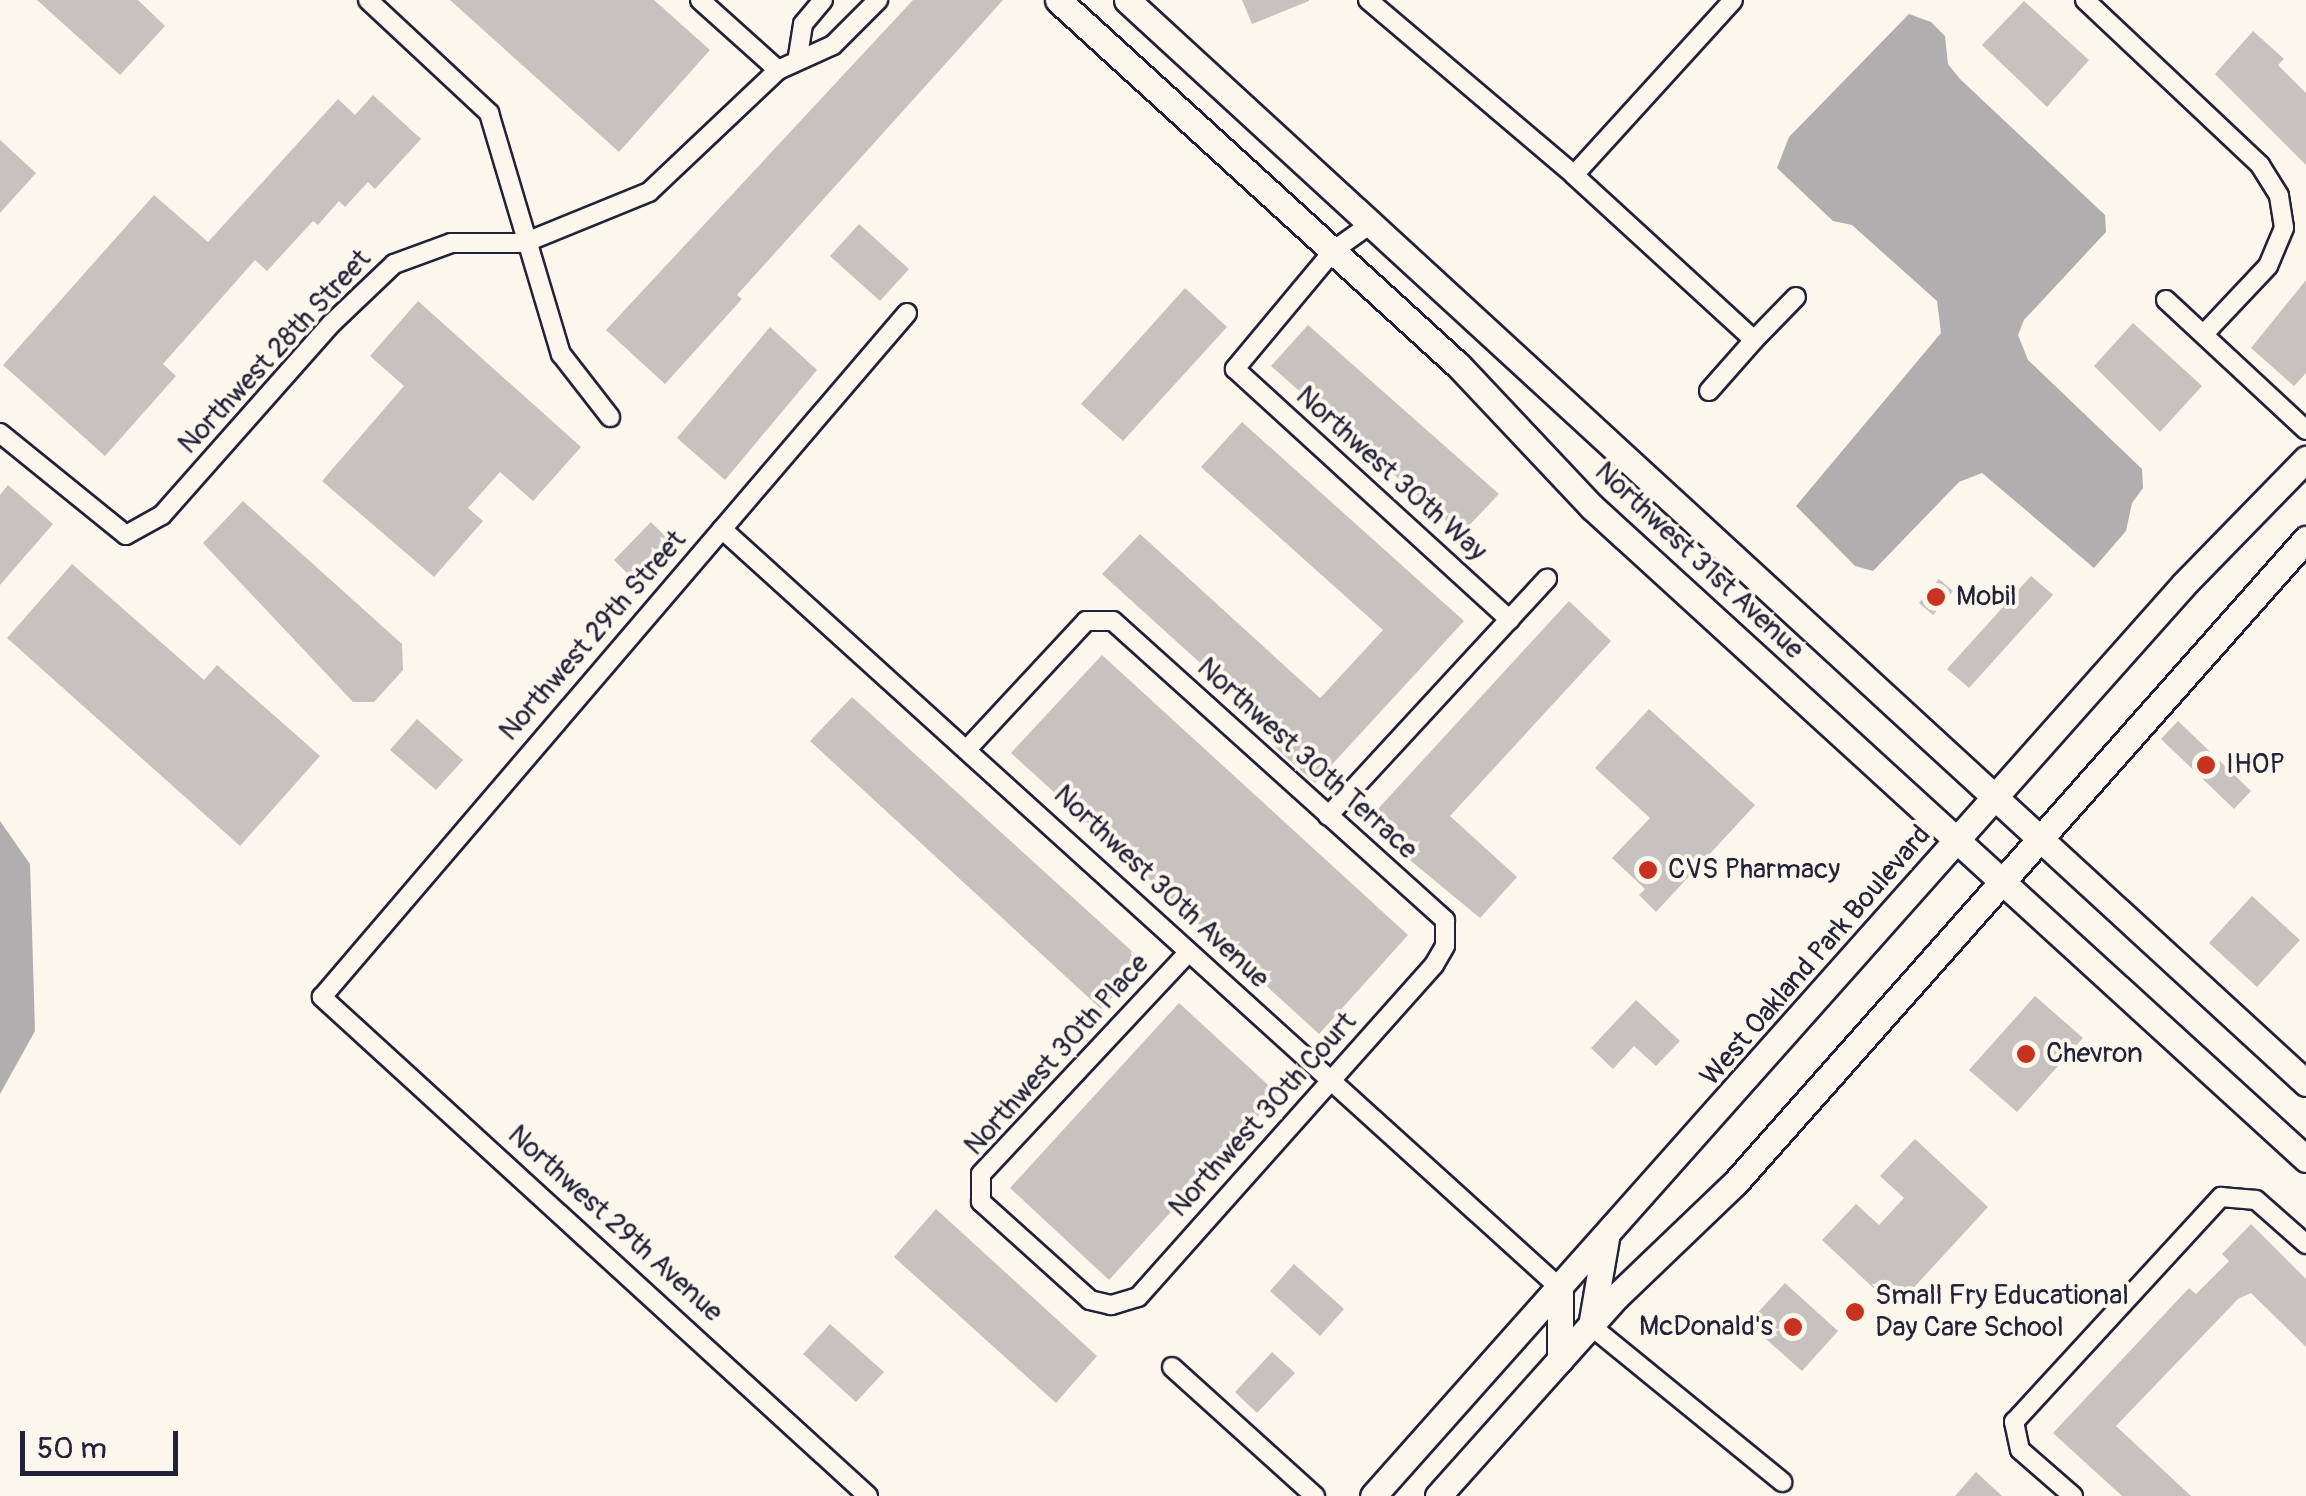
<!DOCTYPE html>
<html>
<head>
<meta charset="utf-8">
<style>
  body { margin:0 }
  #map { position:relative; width:2306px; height:1496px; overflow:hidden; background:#fbf7ec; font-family:Pangolin,sans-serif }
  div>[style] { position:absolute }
  .water>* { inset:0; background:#b1aeb0 }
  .building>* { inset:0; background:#c6c2c0 }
  .roads { filter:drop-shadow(2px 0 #22223b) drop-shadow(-2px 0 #22223b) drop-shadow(0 2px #22223b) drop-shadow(0 -2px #22223b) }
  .street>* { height:18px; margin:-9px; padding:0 9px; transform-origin:9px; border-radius:9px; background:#fbf7ec }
  .primary>* { height:25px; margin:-12.5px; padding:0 12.5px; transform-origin:12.5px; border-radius:12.5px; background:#fbf7ec }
  .dots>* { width:28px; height:28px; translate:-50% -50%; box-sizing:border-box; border:5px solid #fbf7ec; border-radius:50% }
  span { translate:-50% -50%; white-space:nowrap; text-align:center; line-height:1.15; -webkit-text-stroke:8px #fbf7ec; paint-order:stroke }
  .street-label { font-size:28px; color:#22223b }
  .poi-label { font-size:28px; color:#22223b }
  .left { translate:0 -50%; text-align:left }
  .right { translate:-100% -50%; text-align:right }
  .scale { position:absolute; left:20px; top:1431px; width:158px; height:45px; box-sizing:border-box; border:5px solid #22223b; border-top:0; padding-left:12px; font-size:30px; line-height:35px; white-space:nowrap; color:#22223b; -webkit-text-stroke:8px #fbf7ec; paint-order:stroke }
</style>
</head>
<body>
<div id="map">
  <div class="water">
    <i style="clip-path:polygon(1909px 14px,1931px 22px,1945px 36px,1948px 64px,1960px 79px,2105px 215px,2106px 232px,2024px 320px,2018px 335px,2028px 360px,2142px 469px,2143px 488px,2132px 503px,2126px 531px,2094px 568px,1982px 473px,1959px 482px,1873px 571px,1855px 566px,1796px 506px,1941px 333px,1937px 301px,1852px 225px,1833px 221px,1777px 168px,1789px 137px)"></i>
    <i style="clip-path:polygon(0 821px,30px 864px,35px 1031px,0 1094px)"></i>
  </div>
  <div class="building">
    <i style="clip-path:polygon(37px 0,138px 0,165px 26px,120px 75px)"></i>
    <i style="clip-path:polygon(450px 0,654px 0,710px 50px,619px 152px)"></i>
    <i style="clip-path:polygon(913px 0,1003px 0,737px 295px,742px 299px,665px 384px,606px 330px)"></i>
    <i style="clip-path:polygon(1242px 0,1309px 0,1309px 1px,1252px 24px)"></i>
    <i style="clip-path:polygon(2024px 1px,2089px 60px,2047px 107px,1982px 45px)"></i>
    <i style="clip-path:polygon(2253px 31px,2284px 59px,2278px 65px,2306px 93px,2306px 165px,2215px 74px)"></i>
    <i style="clip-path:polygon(373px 95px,421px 139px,375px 189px,368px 182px,345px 207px,339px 201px,318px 225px,313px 221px,267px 271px,255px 260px,163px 364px,176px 376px,105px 456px,3px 365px,154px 195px,208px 242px,338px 99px,355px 115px)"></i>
    <i style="clip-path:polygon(0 140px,36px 173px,0 213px)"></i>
    <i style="clip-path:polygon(859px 224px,909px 269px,880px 301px,830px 256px)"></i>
    <i style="clip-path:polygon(2306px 280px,2306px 373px,2294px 386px,2251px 348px)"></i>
    <i style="clip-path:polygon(1185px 288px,1227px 327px,1123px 441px,1081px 404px)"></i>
    <i style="clip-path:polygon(418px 301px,581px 447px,533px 501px,500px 472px,468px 508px,483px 521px,434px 577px,322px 481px,404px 386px,370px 356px)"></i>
    <i style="clip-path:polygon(2133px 323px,2202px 386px,2160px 432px,2094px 366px)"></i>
    <i style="clip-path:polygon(1308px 325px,1499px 494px,1461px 534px,1271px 366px)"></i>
    <i style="clip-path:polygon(770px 327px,817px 370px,725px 480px,677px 438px)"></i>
    <i style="clip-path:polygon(1242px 422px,1464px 621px,1315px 783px,1275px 747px,1283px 738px,1102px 574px,1140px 534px,1320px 698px,1324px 694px,1383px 630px,1201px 467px)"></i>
    <i style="clip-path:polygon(8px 485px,53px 524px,0 585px,0 495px)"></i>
    <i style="clip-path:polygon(243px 501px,402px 644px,403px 670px,374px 702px,353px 702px,203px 543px)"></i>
    <i style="clip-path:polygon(651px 522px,672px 543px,635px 581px,614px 560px)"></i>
    <i style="clip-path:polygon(72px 564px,204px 680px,217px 665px,320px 756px,240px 846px,7px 638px)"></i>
    <i style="clip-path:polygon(2031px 576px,2053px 595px,1969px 688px,1947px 669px)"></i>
    <i style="clip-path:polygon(1939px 579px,1953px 591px,1933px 615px,1919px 603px)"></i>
    <i style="clip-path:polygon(1569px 601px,1611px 641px,1450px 816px,1517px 877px,1480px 918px,1365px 823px)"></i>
    <i style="clip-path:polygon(1102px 655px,1408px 935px,1319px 1034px,1011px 753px)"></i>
    <i style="clip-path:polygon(852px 697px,1145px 963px,1101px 1009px,810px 741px)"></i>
    <i style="clip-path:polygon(1649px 709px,1755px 805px,1656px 912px,1639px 895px,1645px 889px,1612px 858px,1650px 818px,1595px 768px)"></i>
    <i style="clip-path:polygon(417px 719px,463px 760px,436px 790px,390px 750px)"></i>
    <i style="clip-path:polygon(2178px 721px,2251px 791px,2234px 809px,2161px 739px)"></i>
    <i style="clip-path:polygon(2252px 896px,2300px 940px,2257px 987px,2209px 943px)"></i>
    <i style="clip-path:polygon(2035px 996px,2083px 1038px,2017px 1112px,1969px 1070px)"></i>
    <i style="clip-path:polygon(1636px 1000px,1680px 1041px,1656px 1066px,1634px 1046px,1613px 1069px,1591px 1048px)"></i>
    <i style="clip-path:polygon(1179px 1003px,1278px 1094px,1109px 1280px,1010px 1188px)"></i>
    <i style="clip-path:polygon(1915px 1139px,1988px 1207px,1895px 1308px,1822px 1240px,1856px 1204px,1879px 1225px,1904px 1198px,1880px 1176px)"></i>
    <i style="clip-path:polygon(936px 1209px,1097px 1356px,1056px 1403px,894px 1257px)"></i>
    <i style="clip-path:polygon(2251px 1224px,2306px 1279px,2306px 1347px,2251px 1293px,2238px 1299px,2116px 1426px,2191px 1496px,2122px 1496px,2053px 1433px,2189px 1288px,2196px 1294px,2229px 1261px,2222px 1254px)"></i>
    <i style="clip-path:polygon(1294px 1264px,1344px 1309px,1320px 1336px,1270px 1291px)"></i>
    <i style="clip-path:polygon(1785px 1283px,1838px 1331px,1802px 1371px,1748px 1323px)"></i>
    <i style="clip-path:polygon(830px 1324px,884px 1372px,856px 1402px,803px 1354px)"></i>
    <i style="clip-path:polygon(1272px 1352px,1295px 1373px,1257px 1413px,1235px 1392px)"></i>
    <i style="clip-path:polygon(1976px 1472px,2002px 1496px,1955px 1496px)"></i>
  </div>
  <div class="roads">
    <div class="street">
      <i style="left:368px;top:0;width:166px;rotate:43deg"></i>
      <i style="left:489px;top:113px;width:252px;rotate:73.4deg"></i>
      <i style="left:561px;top:354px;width:80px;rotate:52.1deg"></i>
      <i style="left:700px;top:0;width:105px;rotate:41.9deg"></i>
      <i style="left:1368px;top:0;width:270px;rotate:40.3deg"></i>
      <i style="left:1574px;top:175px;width:236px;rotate:-47.7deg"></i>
      <i style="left:2085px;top:0;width:241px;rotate:43.3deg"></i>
      <i style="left:2260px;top:165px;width:36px;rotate:58deg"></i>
      <i style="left:2279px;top:196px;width:32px;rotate:81deg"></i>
      <i style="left:2284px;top:228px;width:41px;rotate:112.8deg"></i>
      <i style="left:2268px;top:266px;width:93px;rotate:133.3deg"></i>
      <i style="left:798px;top:56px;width:32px;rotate:-81deg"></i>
      <i style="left:803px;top:24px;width:31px;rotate:-50deg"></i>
      <i style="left:1574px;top:175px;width:244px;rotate:42.5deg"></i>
      <i style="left:1754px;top:340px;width:68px;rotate:131.4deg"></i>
      <i style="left:1372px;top:223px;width:47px;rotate:144.6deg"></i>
      <i style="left:1334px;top:250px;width:155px;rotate:129.8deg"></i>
      <i style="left:1235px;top:369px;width:372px;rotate:42.4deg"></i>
      <i style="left:2166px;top:300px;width:191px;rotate:42.9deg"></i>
      <i style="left:1754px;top:340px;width:60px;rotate:-45.7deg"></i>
      <i style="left:0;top:433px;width:162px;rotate:39deg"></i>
      <i style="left:126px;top:535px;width:41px;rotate:-29.1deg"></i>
      <i style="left:162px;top:515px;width:255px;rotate:-48.5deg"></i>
      <i style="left:331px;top:324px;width:87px;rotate:-43.6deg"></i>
      <i style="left:394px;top:264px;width:61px;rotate:-20.2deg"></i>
      <i style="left:451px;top:243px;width:73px"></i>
      <i style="left:524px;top:243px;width:135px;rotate:-22.2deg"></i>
      <i style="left:649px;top:192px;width:178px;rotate:-43.4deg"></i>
      <i style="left:778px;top:70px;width:60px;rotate:-24.4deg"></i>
      <i style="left:833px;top:45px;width:64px;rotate:-45deg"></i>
      <i style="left:722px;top:529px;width:1131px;rotate:42.17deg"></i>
      <i style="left:969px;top:747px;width:172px;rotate:-47.1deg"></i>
      <i style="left:1086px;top:621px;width:27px"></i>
      <i style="left:1113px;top:621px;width:447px;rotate:42deg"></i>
      <i style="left:1445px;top:920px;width:26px;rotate:90deg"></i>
      <i style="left:1445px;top:946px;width:22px;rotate:120deg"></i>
      <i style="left:1434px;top:965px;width:445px;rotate:131.7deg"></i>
      <i style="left:1138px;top:1297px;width:28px;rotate:163deg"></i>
      <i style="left:1111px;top:1305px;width:22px;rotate:-167deg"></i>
      <i style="left:1090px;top:1300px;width:147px;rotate:-138deg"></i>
      <i style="left:981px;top:1202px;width:28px;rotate:-90deg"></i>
      <i style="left:981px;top:1174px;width:304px;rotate:-46.9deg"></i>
      <i style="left:1328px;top:816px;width:323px;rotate:-47.3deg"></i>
      <i style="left:1591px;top:1326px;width:247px;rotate:39.2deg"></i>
      <i style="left:1172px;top:1367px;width:193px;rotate:42.1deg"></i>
      <i style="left:868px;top:1496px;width:740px;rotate:-137.58deg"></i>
      <i style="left:322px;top:997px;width:900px;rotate:-49.46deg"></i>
      <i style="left:2073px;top:1496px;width:70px;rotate:-139deg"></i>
      <i style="left:2020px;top:1450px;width:29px;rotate:-102deg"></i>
      <i style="left:2014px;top:1422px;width:306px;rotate:-47.4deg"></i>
      <i style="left:2221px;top:1197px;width:35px;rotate:5deg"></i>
      <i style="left:2256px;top:1200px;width:67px;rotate:41.3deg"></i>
    </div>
    <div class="primary">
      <i style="left:1058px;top:0;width:543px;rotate:42.39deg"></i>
      <i style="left:1459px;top:366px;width:194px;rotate:46.7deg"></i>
      <i style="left:1592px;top:507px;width:967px;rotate:42.4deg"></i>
      <i style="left:1127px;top:0;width:1601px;rotate:42.57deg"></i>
      <i style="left:1591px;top:1326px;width:89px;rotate:-80.3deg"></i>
      <i style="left:1560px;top:1360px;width:72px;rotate:-90deg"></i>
      <i style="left:1373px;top:1496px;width:1220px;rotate:-48.35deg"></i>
      <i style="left:2184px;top:584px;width:175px;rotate:-45.7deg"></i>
      <i style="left:1438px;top:1496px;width:268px;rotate:-48.2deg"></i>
      <i style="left:1617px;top:1296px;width:163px;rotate:-43.8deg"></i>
      <i style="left:1735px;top:1183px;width:861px;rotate:-48.44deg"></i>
    </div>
  </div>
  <div class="dots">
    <i style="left:1936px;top:597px;background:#c8321e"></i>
    <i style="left:2206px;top:765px;background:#c8321e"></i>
    <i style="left:1648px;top:870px;background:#c8321e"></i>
    <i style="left:2026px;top:1054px;background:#c8321e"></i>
    <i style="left:1855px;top:1312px;background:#c8321e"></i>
    <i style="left:1793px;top:1327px;background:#c8321e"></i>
  </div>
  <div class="street-label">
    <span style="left:275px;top:352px;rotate:-47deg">Northwest 28th Street</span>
    <span style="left:1391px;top:474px;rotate:42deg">Northwest 30th Way</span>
    <span style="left:1699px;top:561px;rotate:43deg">Northwest 31st Avenue</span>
    <span style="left:593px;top:636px;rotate:-49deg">Northwest 29th Street</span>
    <span style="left:1307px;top:759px;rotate:42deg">Northwest 30th Terrace</span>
    <span style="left:1161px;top:887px;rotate:43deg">Northwest 30th Avenue</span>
    <span style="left:1816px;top:956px;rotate:-49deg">West Oakland Park Boulevard</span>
    <span style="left:1057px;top:1055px;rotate:-48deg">Northwest 30th Place</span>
    <span style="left:1263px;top:1115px;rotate:-48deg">Northwest 30th Court</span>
    <span style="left:615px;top:1224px;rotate:42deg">Northwest 29th Avenue</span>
  </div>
  <div class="poi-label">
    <span class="left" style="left:1956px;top:597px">Mobil</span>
    <span class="left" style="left:2226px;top:765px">IHOP</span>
    <span class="left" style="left:1668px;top:870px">CVS Pharmacy</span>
    <span class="left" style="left:2046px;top:1054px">Chevron</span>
    <span class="left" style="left:1875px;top:1312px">Small Fry Educational<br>Day Care School</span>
    <span class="right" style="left:1773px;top:1327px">McDonald's</span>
  </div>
  <div class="scale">50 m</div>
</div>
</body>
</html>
